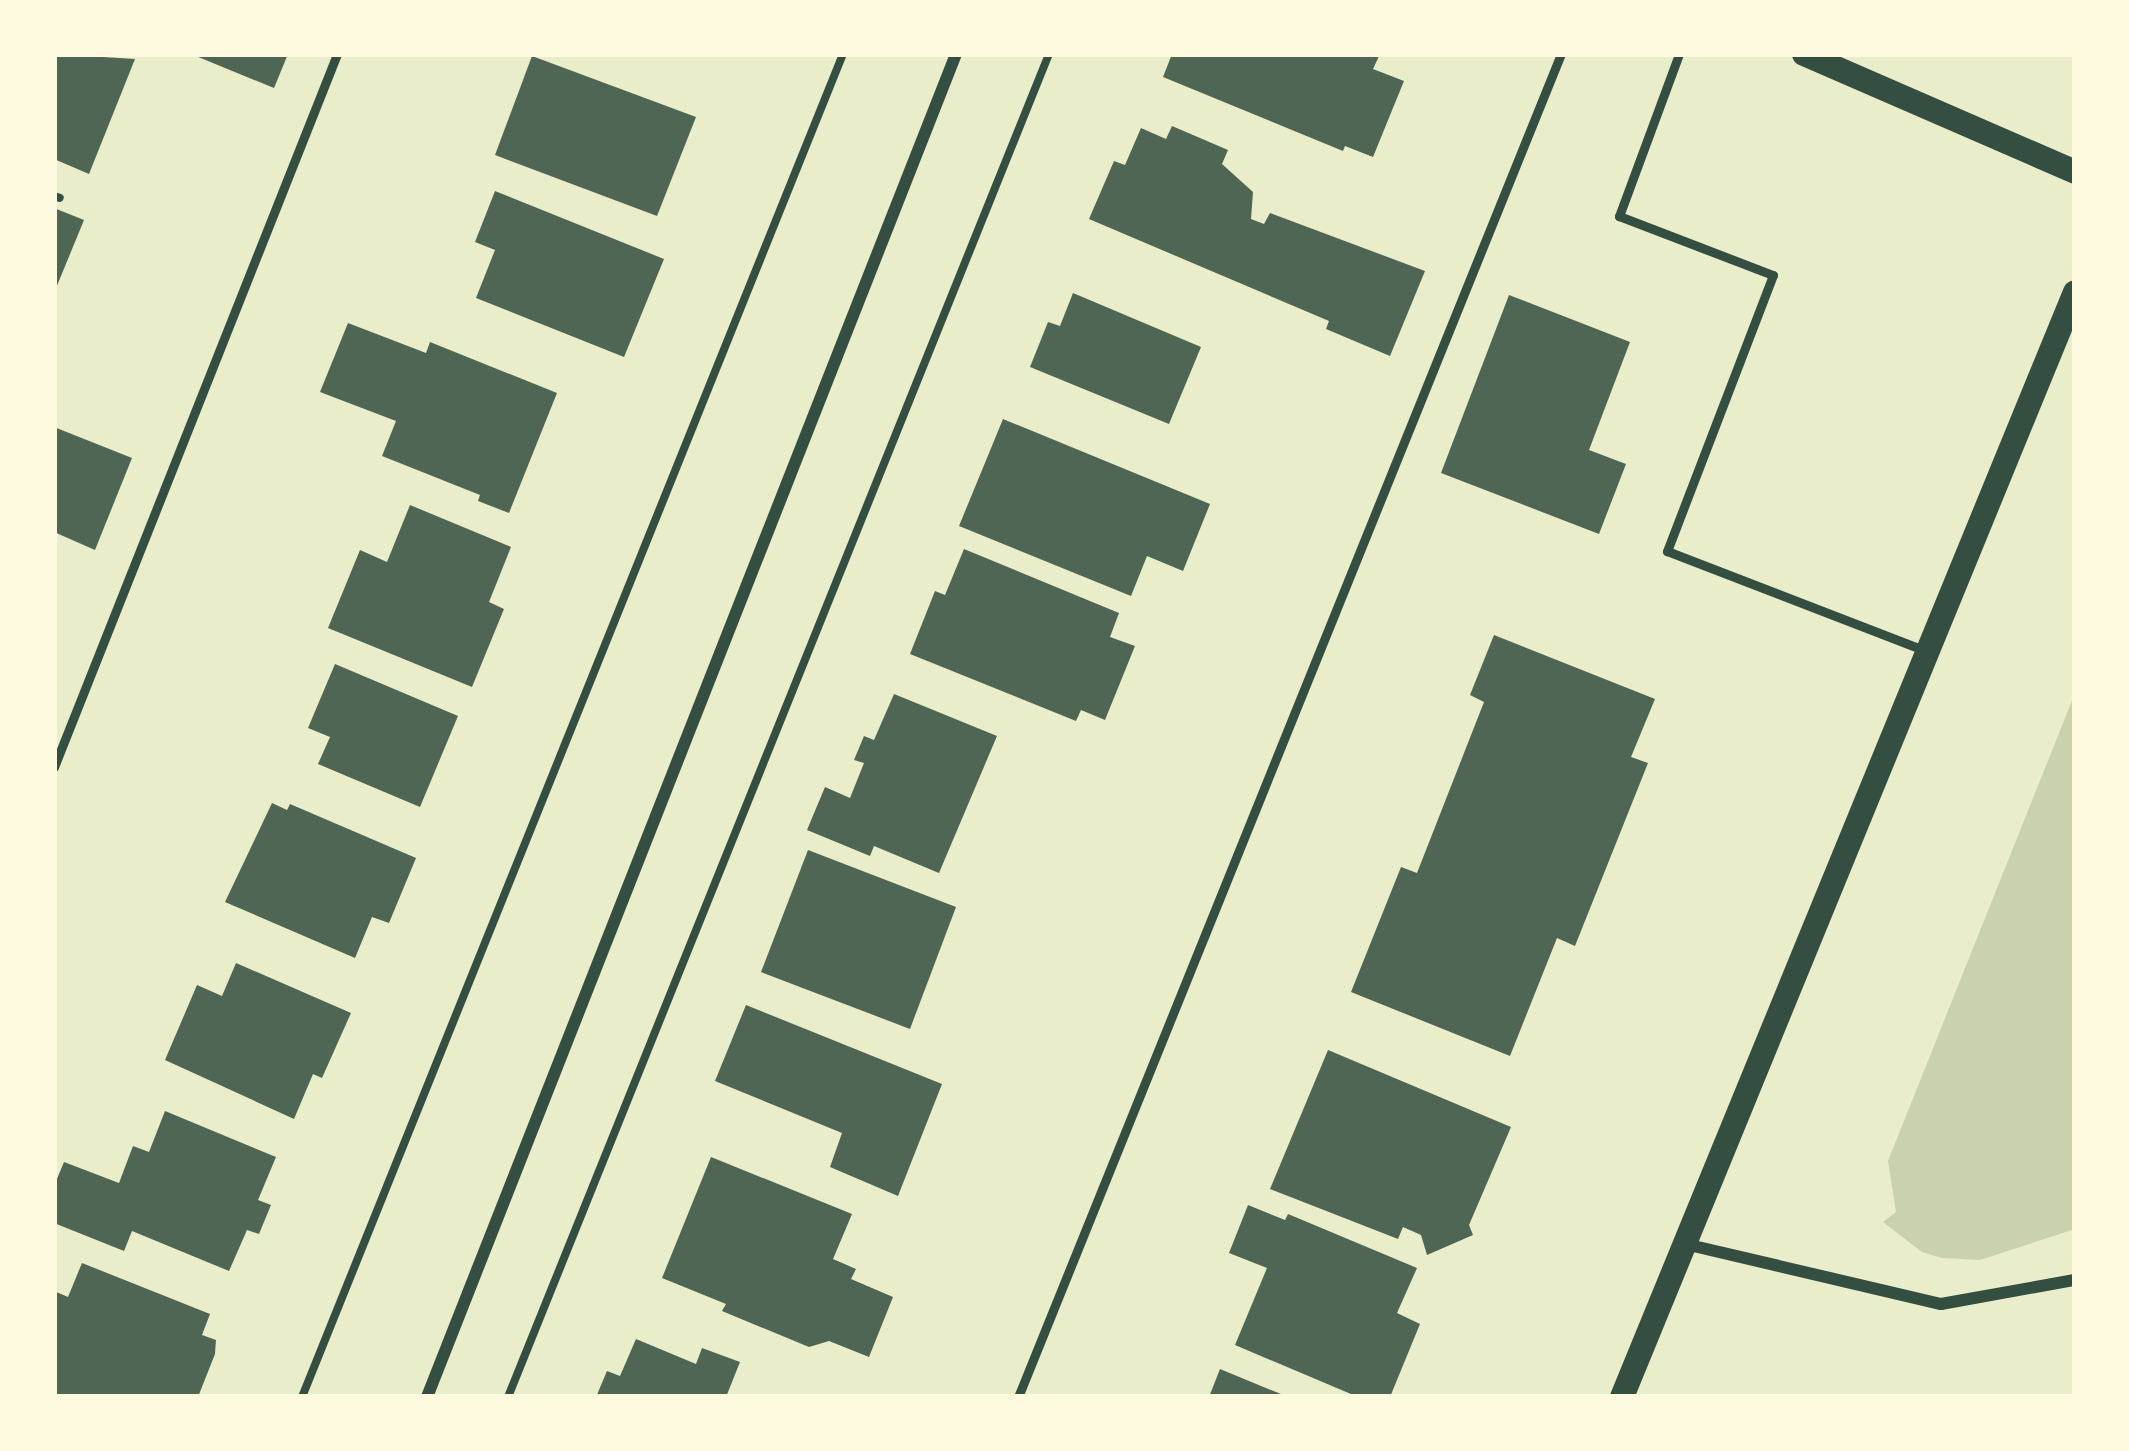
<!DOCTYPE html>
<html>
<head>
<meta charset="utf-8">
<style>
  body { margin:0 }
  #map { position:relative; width:2129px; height:1451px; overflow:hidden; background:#e9edc9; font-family:"Open Sans",sans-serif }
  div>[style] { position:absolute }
  .green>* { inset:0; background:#cad2ad }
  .building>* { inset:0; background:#4f6655 }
  .path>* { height:8px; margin:-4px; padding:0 4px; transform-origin:4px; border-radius:4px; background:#344e41 }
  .service>* { height:9px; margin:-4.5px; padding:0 4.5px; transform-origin:4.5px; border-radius:4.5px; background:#344e41 }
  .minor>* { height:12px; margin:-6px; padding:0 6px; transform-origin:6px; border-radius:6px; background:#344e41 }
  .secondary>* { height:24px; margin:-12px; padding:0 12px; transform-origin:12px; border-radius:12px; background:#344e41 }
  span { translate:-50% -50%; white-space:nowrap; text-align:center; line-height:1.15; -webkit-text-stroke:12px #fefae0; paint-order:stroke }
  .frame { position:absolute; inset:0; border:57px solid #fefae0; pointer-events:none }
</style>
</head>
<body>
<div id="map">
  <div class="green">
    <i style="clip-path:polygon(2075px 693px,2075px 1229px,1980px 1260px,1942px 1258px,1922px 1252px,1883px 1222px,1896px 1212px,1888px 1161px)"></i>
  </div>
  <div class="building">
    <i style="clip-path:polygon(54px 54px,135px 59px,89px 174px,54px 159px)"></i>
    <i style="clip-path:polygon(191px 54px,288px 54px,274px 88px)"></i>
    <i style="clip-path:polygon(1172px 54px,1380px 54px,1373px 69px,1404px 81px,1373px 157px,1345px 146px,1343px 151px,1163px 77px)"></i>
    <i style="clip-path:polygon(532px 56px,696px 117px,657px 216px,495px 155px)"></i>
    <i style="clip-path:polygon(1172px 126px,1228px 150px,1222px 164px,1253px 192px,1251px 219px,1264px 224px,1270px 213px,1425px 271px,1390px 356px,1326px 329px,1329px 321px,1089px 219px,1114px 161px,1125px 165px,1141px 128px,1166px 139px)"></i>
    <i style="clip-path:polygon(495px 191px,664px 259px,624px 357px,476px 298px,495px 250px,475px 242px)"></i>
    <i style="clip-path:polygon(54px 208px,84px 220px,54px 293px)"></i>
    <i style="clip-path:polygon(1073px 293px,1201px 347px,1169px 424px,1030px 367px,1048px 322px,1060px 326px)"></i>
    <i style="clip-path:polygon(1509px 295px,1630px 342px,1589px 450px,1626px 464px,1599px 534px,1441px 473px)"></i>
    <i style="clip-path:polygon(348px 323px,426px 353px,430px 342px,557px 393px,509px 513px,478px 501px,480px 495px,382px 456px,396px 421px,320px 392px)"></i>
    <i style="clip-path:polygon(1003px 419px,1210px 504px,1183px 571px,1147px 556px,1131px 596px,959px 526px)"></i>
    <i style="clip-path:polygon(54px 427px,132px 458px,95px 550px,54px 532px)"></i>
    <i style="clip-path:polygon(410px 505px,511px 547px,489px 602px,504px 609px,472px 687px,328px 628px,360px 550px,387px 562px)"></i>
    <i style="clip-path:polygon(964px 549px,1119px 613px,1110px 637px,1135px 646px,1105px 720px,1081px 710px,1076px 721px,910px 654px,935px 591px,945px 595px)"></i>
    <i style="clip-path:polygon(1494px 635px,1655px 699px,1631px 757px,1648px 763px,1575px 946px,1557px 938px,1510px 1056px,1351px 992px,1401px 867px,1417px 873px,1484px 702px,1470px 695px)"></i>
    <i style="clip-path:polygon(335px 664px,458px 716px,420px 807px,318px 764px,330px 737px,308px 728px)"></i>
    <i style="clip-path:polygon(894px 694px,997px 736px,939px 873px,874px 846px,870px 856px,807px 830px,825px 787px,850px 798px,864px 763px,854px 760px,864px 736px,874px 740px)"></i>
    <i style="clip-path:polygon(272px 803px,287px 810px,290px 804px,416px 858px,389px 923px,372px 917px,355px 958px,225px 902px)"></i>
    <i style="clip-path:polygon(808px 850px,956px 907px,910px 1029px,761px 972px)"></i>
    <i style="clip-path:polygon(236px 963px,351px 1013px,322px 1078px,313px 1074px,294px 1119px,165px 1060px,197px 985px,222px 996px)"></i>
    <i style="clip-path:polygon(746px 1005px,942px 1084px,898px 1196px,830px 1167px,842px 1133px,715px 1081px)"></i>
    <i style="clip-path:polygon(1328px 1050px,1511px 1127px,1469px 1225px,1473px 1235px,1427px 1255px,1421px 1235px,1403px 1227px,1398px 1239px,1270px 1189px)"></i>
    <i style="clip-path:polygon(165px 1111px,276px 1157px,258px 1200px,271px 1205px,259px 1234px,247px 1230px,229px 1271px,132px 1231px,124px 1251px,54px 1223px,54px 1186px,64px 1162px,119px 1183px,133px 1146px,149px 1152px)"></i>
    <i style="clip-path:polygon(711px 1157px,852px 1214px,833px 1259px,856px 1269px,851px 1279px,893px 1297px,869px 1357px,829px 1341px,809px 1347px,722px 1311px,726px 1304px,662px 1278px)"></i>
    <i style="clip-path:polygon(1248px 1205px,1285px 1220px,1288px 1214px,1417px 1268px,1397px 1313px,1420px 1324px,1390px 1397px,1358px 1397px,1235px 1345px,1267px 1268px,1229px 1253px)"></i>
    <i style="clip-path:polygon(82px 1263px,210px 1314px,202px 1335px,216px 1340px,215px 1354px,198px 1397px,54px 1397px,54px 1291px,68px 1297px)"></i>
    <i style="clip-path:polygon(636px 1339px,696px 1364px,702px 1348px,740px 1362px,726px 1397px,596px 1397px,607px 1371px,620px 1376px)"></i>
    <i style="clip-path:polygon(1220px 1369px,1288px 1397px,1209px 1397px)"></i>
  </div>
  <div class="path">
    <i style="left:54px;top:196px;width:6px;rotate:18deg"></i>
    <i style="left:302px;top:1397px;width:1448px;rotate:-68.06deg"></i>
    <i style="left:508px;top:1397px;width:1448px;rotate:-68.06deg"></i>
  </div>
  <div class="service">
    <i style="left:1679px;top:54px;width:173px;rotate:110.3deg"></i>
    <i style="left:1619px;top:216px;width:165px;rotate:21deg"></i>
    <i style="left:1773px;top:275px;width:296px;rotate:111deg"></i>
    <i style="left:1667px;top:551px;width:275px;rotate:21.1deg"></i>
    <i style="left:54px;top:767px;width:767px;rotate:-68.35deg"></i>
    <i style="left:1018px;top:1397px;width:1449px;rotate:-67.99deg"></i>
  </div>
  <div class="minor">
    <i style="left:1685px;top:1244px;width:263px;rotate:13.2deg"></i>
    <i style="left:1941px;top:1304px;width:136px;rotate:-10.2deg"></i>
    <i style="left:427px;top:1397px;width:1443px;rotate:-68.5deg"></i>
  </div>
  <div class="secondary">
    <i style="left:1804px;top:54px;width:296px;rotate:23.5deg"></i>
    <i style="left:1622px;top:1397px;width:1194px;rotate:-67.71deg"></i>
  </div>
  <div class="frame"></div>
</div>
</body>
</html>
